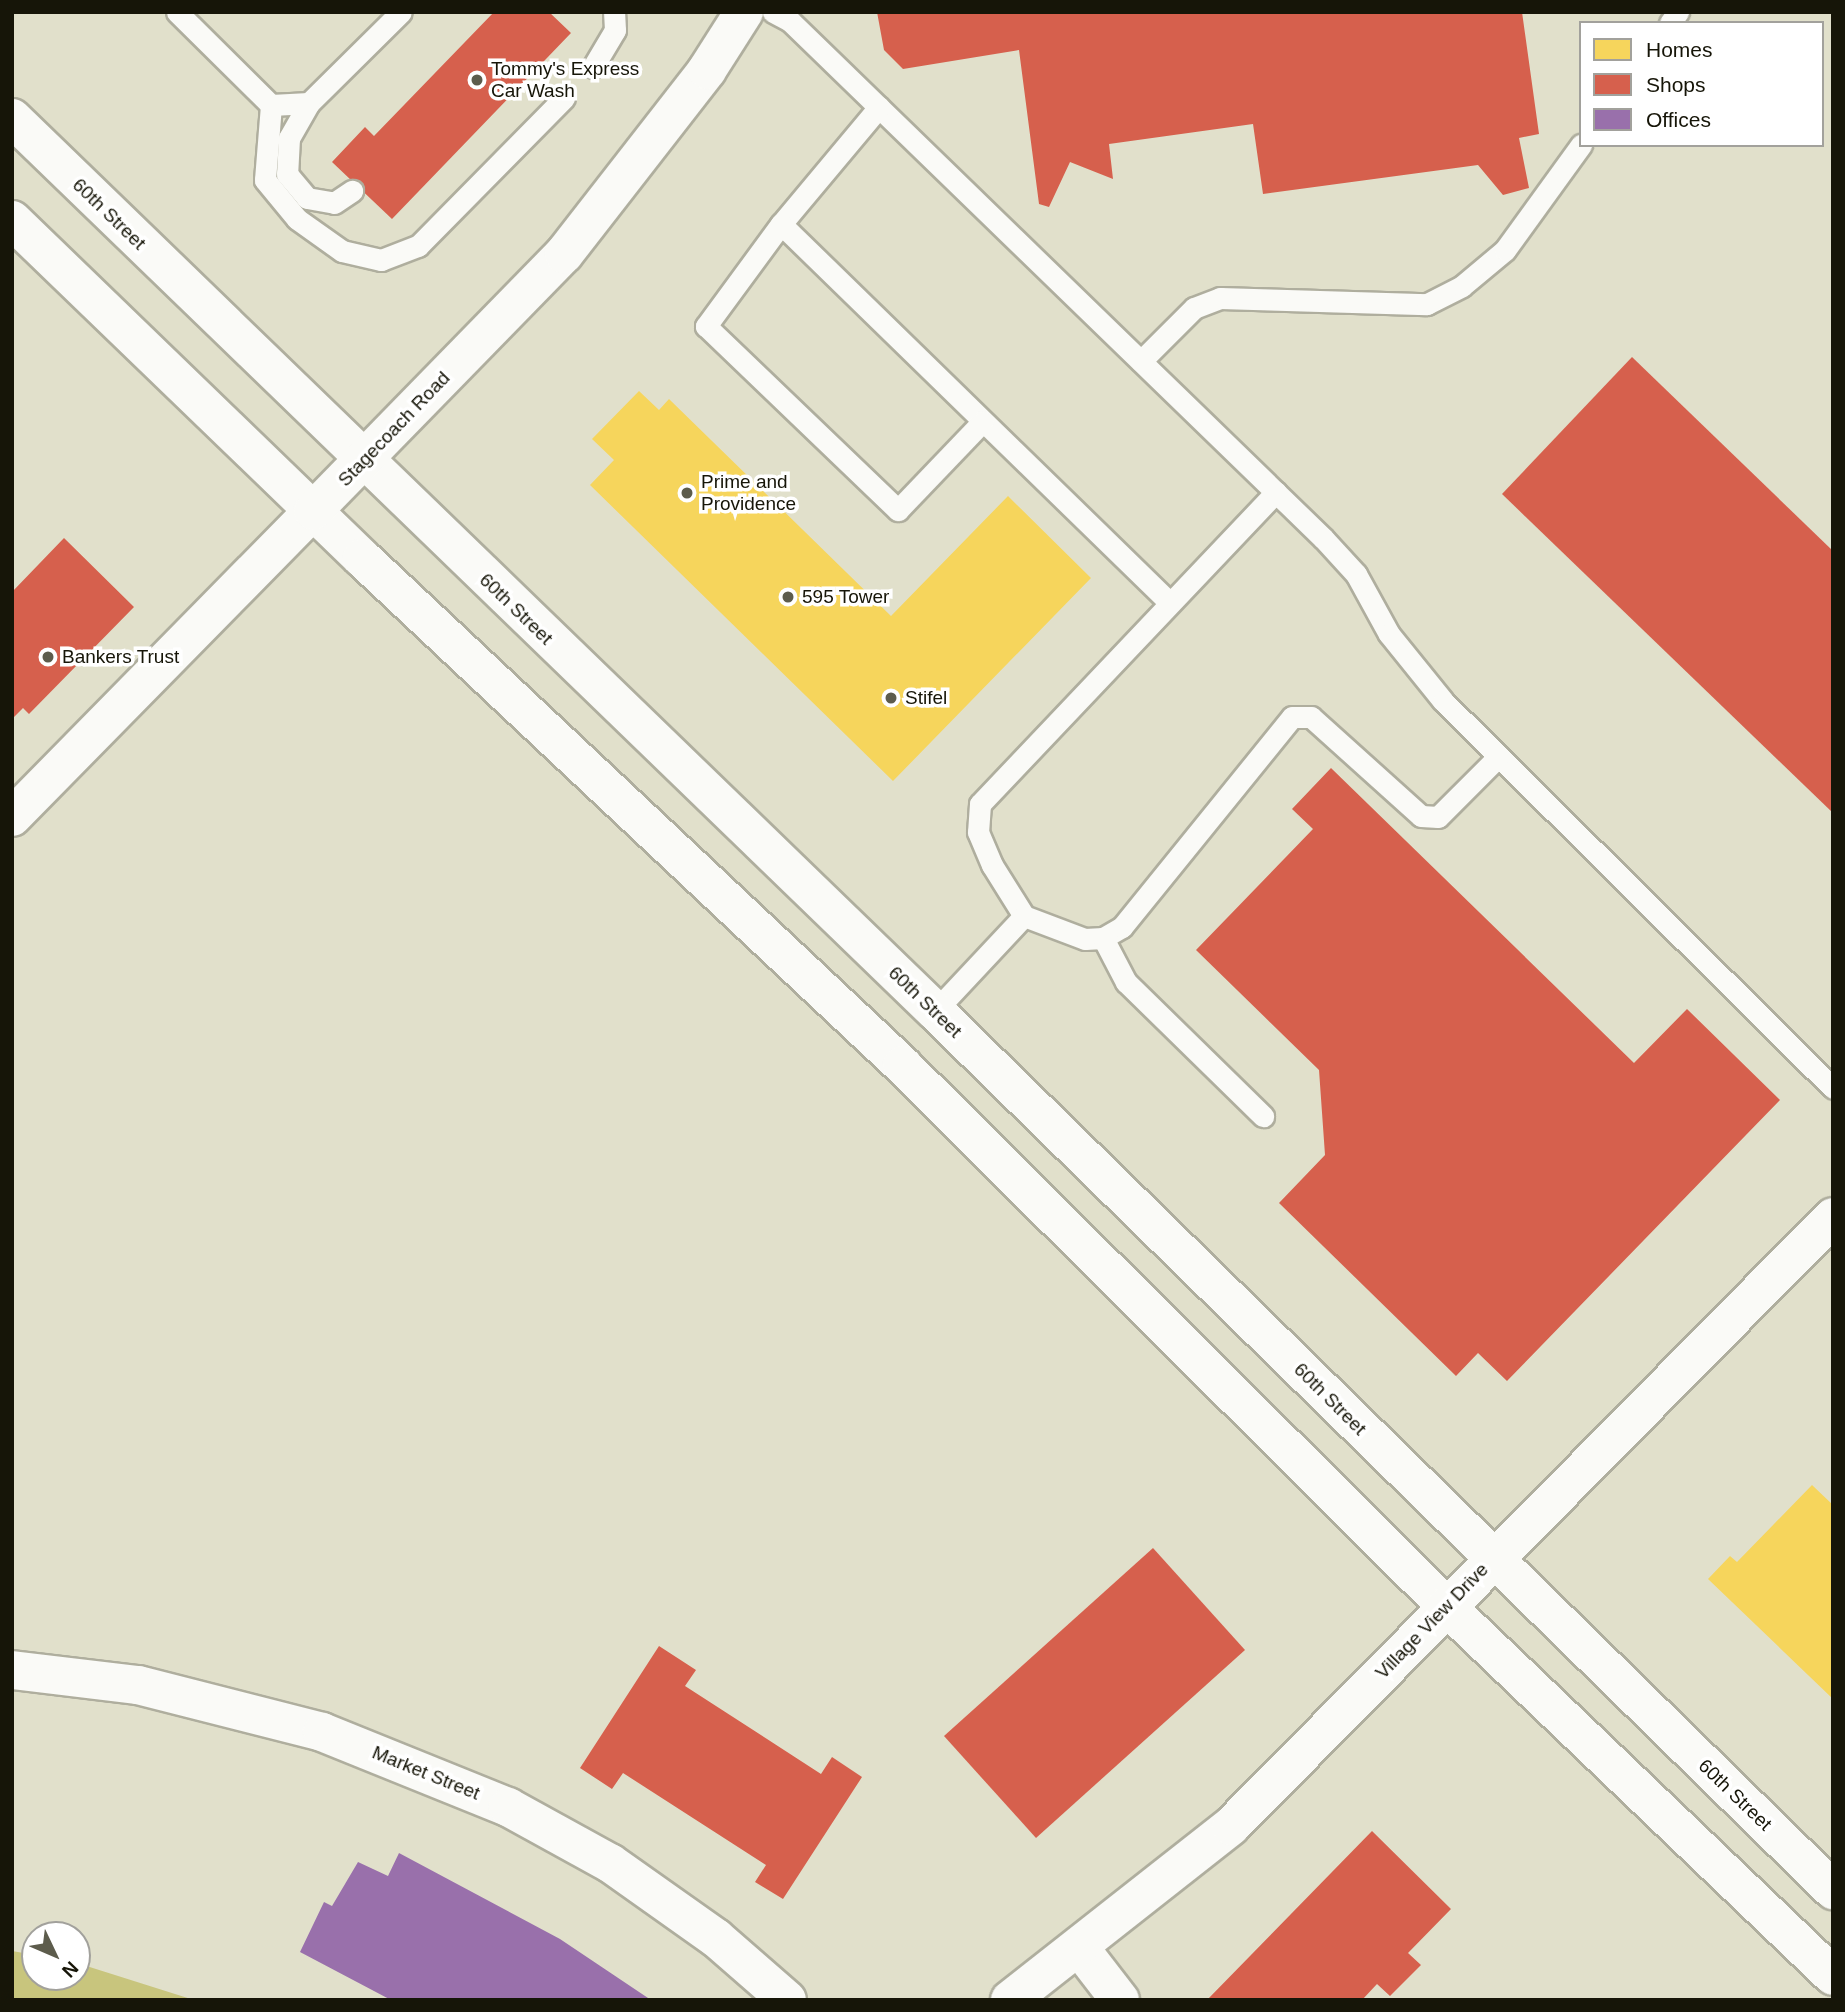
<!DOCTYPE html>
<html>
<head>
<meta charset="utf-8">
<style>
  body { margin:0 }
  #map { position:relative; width:1845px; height:2012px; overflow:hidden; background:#e1e0cb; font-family:Arial,sans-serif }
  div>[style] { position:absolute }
  .water>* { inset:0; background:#c8c57d }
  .homes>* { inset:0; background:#f6d55c }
  .shops>* { inset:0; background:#d6604d }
  .offices>* { inset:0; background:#9970ab }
  .roads { filter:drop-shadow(2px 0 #afae9e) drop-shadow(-2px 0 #afae9e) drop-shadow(0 2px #afae9e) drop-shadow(0 -2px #afae9e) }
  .service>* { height:21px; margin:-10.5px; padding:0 10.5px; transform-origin:10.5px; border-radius:10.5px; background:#fafaf7 }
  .minor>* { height:38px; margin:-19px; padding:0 19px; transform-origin:19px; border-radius:19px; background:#fafaf7 }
  .tertiary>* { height:38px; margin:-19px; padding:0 19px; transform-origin:19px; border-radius:19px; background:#fafaf7 }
  .dots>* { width:19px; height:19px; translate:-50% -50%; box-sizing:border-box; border:4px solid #fff; border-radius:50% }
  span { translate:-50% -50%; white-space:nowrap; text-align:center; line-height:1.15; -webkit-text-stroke:7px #fff; paint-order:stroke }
  .poi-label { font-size:19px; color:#161508 }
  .left { translate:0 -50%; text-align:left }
  .street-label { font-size:19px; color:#161508 }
  .frame { position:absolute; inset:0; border:14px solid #161508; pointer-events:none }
  .legend { position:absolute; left:1579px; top:21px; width:245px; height:126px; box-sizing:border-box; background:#fff; border:2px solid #a2a19c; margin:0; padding:9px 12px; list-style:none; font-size:21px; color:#161508 }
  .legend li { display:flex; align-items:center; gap:14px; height:35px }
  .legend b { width:35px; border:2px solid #a2a19c }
  .north { position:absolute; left:21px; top:1921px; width:70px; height:70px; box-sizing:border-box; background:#fff; border:2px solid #a2a19c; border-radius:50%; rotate:134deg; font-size:19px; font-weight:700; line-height:28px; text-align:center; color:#161508 }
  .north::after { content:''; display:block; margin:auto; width:24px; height:32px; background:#5d5c4c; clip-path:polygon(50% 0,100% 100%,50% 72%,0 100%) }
</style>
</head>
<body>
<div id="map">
  <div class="water">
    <i style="clip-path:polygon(12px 1951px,35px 1955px,35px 1977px,77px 1977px,77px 1963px,194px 2000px,12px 2000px)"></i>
  </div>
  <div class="homes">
    <i style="clip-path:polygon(639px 391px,659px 410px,669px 399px,891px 616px,1008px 496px,1091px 578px,893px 781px,590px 485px,614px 460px,592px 439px)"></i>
    <i style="clip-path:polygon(1812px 1485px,1833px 1505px,1833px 1699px,1708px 1579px,1730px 1556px,1737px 1562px)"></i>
  </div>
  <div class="shops">
    <i style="clip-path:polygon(494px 12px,549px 12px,571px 33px,392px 219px,332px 162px,365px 127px,374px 136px)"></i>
    <i style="clip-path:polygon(877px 12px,1522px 12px,1539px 134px,1519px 138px,1529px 188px,1503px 195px,1478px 165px,1263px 194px,1253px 124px,1109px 144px,1113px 179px,1070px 162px,1049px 207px,1039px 204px,1019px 50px,903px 69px,884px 50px)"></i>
    <i style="clip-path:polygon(1632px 357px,1833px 551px,1833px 813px,1502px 494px)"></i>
    <i style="clip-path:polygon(64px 538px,134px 607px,29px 714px,23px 708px,12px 719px,12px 592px)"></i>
    <i style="clip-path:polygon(1331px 768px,1634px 1063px,1687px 1009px,1780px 1100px,1507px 1381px,1478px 1353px,1456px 1376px,1279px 1203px,1325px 1155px,1319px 1070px,1196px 950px,1313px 829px,1292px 809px)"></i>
    <i style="clip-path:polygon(1153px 1548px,1245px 1650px,1036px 1838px,944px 1736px)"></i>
    <i style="clip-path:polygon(659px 1646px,696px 1670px,685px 1686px,821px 1774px,832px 1757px,862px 1777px,783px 1899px,755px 1882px,766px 1865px,623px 1773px,612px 1789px,580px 1768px)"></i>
    <i style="clip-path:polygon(1372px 1831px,1451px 1909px,1408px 1953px,1421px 1965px,1390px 1996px,1377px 1984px,1362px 2000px,1207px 2000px)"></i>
  </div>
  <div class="offices">
    <i style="clip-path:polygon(399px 1853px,560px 1939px,651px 2000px,391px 2000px,300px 1952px,324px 1902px,332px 1906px,358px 1862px,388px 1876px)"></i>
  </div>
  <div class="roads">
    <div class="service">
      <i style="left:177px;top:12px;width:132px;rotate:44.7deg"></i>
      <i style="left:271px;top:105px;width:38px;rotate:-3deg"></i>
      <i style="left:309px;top:103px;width:129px;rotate:-44.7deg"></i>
      <i style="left:773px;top:12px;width:19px;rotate:28deg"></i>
      <i style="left:790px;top:21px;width:743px;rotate:44.13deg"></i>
      <i style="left:1323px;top:538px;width:49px;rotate:47.5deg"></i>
      <i style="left:1356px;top:574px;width:68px;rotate:61.2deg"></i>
      <i style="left:1389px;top:634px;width:86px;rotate:51.1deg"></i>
      <i style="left:1443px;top:701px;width:549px;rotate:44.78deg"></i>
      <i style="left:1670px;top:23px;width:14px;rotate:-54deg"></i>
      <i style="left:593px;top:67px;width:43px;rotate:-59.3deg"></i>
      <i style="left:615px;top:30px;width:18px;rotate:-93deg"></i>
      <i style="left:309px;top:103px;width:40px;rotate:119.7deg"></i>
      <i style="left:289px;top:138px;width:36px;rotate:93deg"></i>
      <i style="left:287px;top:174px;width:31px;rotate:50deg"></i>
      <i style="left:307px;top:198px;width:27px;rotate:10deg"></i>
      <i style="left:334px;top:203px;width:22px;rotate:-34deg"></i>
      <i style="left:271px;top:105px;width:75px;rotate:94.6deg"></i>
      <i style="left:265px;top:180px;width:50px;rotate:50.6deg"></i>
      <i style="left:297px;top:219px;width:55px;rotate:35.4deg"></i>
      <i style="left:342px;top:251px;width:40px;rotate:13deg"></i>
      <i style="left:381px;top:260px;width:40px;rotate:-21deg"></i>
      <i style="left:418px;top:246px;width:208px;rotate:-45.4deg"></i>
      <i style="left:879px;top:107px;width:153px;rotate:129.9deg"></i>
      <i style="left:781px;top:224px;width:542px;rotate:44.25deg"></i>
      <i style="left:781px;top:224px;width:127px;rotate:126.3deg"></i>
      <i style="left:706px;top:326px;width:266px;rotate:43.8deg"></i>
      <i style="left:898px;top:510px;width:122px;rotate:-46.3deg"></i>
      <i style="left:1141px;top:361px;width:75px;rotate:-45deg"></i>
      <i style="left:1194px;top:308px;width:28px;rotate:-21deg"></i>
      <i style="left:1220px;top:298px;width:207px;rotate:1.7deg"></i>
      <i style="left:1427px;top:304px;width:39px;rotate:-27deg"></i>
      <i style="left:1462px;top:286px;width:56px;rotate:-39.9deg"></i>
      <i style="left:1505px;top:250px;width:130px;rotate:-54.1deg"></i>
      <i style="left:1276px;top:492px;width:430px;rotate:133.5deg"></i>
      <i style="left:980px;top:804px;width:28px;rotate:94deg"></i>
      <i style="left:978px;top:832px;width:36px;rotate:67deg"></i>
      <i style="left:992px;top:865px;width:60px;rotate:57.9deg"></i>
      <i style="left:1024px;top:916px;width:65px;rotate:20.7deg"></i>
      <i style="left:1085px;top:939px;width:18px;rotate:-3deg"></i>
      <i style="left:1103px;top:938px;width:22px;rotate:-30deg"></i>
      <i style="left:1122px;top:927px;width:270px;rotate:-51deg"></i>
      <i style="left:1292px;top:717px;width:19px"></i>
      <i style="left:1311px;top:717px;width:148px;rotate:42deg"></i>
      <i style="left:1421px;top:816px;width:17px;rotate:3deg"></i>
      <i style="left:1438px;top:817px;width:86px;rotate:-45deg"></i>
      <i style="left:1103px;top:938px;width:50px;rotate:62.4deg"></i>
      <i style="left:1126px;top:982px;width:192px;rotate:44.4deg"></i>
      <i style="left:935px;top:1011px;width:130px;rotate:-46.9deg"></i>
    </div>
    <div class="minor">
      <i style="left:12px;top:817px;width:429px;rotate:-45.5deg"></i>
      <i style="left:12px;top:1670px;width:127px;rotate:6.8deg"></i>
      <i style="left:138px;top:1685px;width:190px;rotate:14.3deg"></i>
      <i style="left:322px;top:1732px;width:201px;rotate:22deg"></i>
      <i style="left:508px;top:1807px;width:116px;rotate:28.8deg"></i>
      <i style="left:610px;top:1863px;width:130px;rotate:35.3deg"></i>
      <i style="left:716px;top:1938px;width:94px;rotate:41.1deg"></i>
      <i style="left:1079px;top:1947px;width:67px;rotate:52.3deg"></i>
    </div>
    <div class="tertiary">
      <i style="left:12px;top:118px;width:1284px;rotate:44.05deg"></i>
      <i style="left:935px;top:1011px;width:1257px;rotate:44.39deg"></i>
      <i style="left:12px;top:220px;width:487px;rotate:44deg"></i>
      <i style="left:362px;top:558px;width:741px;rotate:43.19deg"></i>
      <i style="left:902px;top:1065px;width:767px;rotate:44.84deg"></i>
      <i style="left:1446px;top:1606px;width:535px;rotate:43.71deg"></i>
      <i style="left:313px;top:511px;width:359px;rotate:-45.7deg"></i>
      <i style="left:564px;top:254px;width:233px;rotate:-52.1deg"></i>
      <i style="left:707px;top:70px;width:69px;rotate:-57.5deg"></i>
      <i style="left:1010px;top:2000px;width:281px;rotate:-38.2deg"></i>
      <i style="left:1231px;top:1826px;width:856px;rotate:-45.33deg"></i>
    </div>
  </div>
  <div class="dots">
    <i style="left:477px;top:80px;background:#5d5c4c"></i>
    <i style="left:687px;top:493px;background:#5d5c4c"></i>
    <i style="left:788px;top:597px;background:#5d5c4c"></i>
    <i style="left:48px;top:657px;background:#5d5c4c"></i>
    <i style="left:891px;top:698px;background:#5d5c4c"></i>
  </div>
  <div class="poi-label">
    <span class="left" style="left:491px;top:80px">Tommy's Express<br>Car Wash</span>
    <span class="left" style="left:701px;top:493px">Prime and<br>Providence</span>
    <span class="left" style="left:802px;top:597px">595 Tower</span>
    <span class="left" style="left:62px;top:657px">Bankers Trust</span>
    <span class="left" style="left:905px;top:698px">Stifel</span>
  </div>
  <div class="street-label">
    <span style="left:109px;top:214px;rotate:44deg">60th Street</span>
    <span style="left:394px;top:429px;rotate:-46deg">Stagecoach Road</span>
    <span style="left:516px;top:609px;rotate:44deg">60th Street</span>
    <span style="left:925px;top:1002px;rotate:44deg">60th Street</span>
    <span style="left:1330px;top:1399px;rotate:45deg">60th Street</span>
    <span style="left:1432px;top:1621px;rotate:-46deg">Village View Drive</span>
    <span style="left:426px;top:1773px;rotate:22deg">Market Street</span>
    <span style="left:1735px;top:1795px;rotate:44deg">60th Street</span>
  </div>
  <div class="frame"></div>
  <ul class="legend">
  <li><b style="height:19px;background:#f6d55c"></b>Homes</li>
  <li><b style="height:19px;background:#d6604d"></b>Shops</li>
  <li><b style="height:19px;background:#9970ab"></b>Offices</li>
  </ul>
  <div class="north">N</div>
</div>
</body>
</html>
